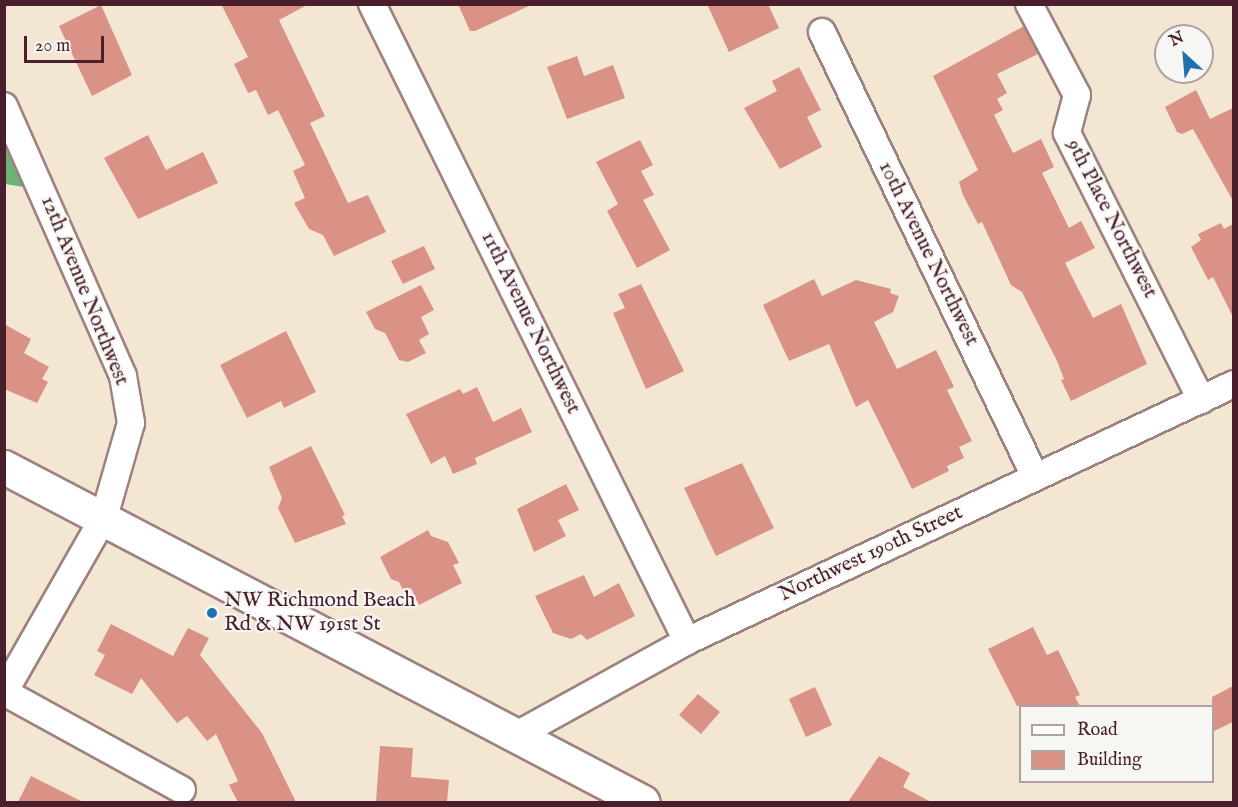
<!DOCTYPE html>
<html>
<head>
<meta charset="utf-8">
<style>
  body { margin:0 }
  #map { position:relative; width:1238px; height:807px; overflow:hidden; background:#f3e6d3; font-family:"IM FELL English",serif }
  div>[style] { position:absolute }
  .forest>* { inset:0; background:#6eb276 }
  .building>* { inset:0; background:#da9287 }
  .roads { filter:drop-shadow(2px 0 #9e827f) drop-shadow(-2px 0 #9e827f) drop-shadow(0 2px #9e827f) drop-shadow(0 -2px #9e827f) }
  .street>* { height:26px; margin:-13px; padding:0 13px; transform-origin:13px; border-radius:13px; background:#fff }
  .secondary>* { height:33px; margin:-16.5px; padding:0 16.5px; transform-origin:16.5px; border-radius:16.5px; background:#fff }
  .dots>* { width:16px; height:16px; translate:-50% -50%; box-sizing:border-box; border:3px solid #f6f6f2; border-radius:50% }
  span { translate:-50% -50%; white-space:nowrap; text-align:center; line-height:1.15; -webkit-text-stroke:4.5px #f6f6f2; paint-order:stroke }
  .street-label { font-size:21px; color:#4a1f2b }
  .poi-label { font-size:21px; color:#4a1f2b }
  .left { translate:0 -50%; text-align:left }
  .frame { position:absolute; inset:0; border:6px solid #4a1f2b; pointer-events:none }
  .legend { position:absolute; left:1019px; top:705px; width:195px; height:78px; box-sizing:border-box; background:#f6f6f2; border:2px solid #b1a0a2; margin:0; padding:8px 10px; list-style:none; font-size:18px; color:#4a1f2b }
  .legend li { display:flex; align-items:center; gap:12px; height:30px }
  .legend b { width:30px; border:2px solid #b1a0a2 }
  .north { position:absolute; left:1154px; top:24px; width:60px; height:60px; box-sizing:border-box; background:#f6f6f2; border:2px solid #b1a0a2; border-radius:50%; rotate:334deg; font-size:16px; font-weight:700; line-height:24px; text-align:center; color:#4a1f2b }
  .north::after { content:''; display:block; margin:auto; width:21px; height:27px; background:#1f6fb2; clip-path:polygon(50% 0,100% 100%,50% 72%,0 100%) }
  .scale { position:absolute; left:24px; top:36px; width:80px; height:27px; box-sizing:border-box; border:3px solid #4a1f2b; border-top:0; padding-left:8px; font-size:18px; line-height:21px; white-space:nowrap; color:#4a1f2b; -webkit-text-stroke:4px #f6f6f2; paint-order:stroke }
</style>
</head>
<body>
<div id="map">
  <div class="forest">
    <i style="clip-path:polygon(5px 135px,24px 187px,5px 184px)"></i>
  </div>
  <div class="building">
    <i style="clip-path:polygon(221px 4px,309px 4px,279px 20px,325px 116px,310px 123px,348px 203px,368px 195px,386px 232px,334px 256px,323px 235px,309px 229px,294px 203px,305px 198px,293px 171px,305px 165px,278px 110px,268px 115px,256px 90px,248px 93px,234px 64px,248px 57px)"></i>
    <i style="clip-path:polygon(458px 4px,533px 4px,475px 31px,470px 31px)"></i>
    <i style="clip-path:polygon(707px 4px,768px 4px,779px 28px,729px 52px)"></i>
    <i style="clip-path:polygon(101px 5px,132px 75px,92px 96px,59px 26px)"></i>
    <i style="clip-path:polygon(1024px 26px,1038px 54px,997px 74px,1007px 93px,997px 99px,1003px 110px,994px 115px,1013px 153px,1041px 139px,1054px 167px,1042px 173px,1069px 228px,1081px 221px,1095px 248px,1065px 263px,1093px 318px,1121px 304px,1147px 364px,1071px 401px,1061px 380px,1064px 379px,1057px 361px,1022px 292px,1011px 285px,982px 222px,978px 224px,963px 195px,959px 182px,978px 170px,933px 76px)"></i>
    <i style="clip-path:polygon(577px 56px,584px 76px,613px 65px,625px 98px,567px 119px,547px 67px)"></i>
    <i style="clip-path:polygon(799px 67px,821px 110px,807px 117px,822px 147px,780px 169px,744px 108px,777px 91px,772px 81px)"></i>
    <i style="clip-path:polygon(1196px 90px,1210px 119px,1233px 108px,1233px 201px,1193px 129px,1182px 134px,1177px 132px,1165px 107px)"></i>
    <i style="clip-path:polygon(148px 135px,166px 170px,203px 152px,218px 183px,138px 219px,104px 158px)"></i>
    <i style="clip-path:polygon(640px 140px,653px 165px,641px 171px,654px 195px,643px 200px,670px 250px,637px 268px,607px 211px,618px 204px,596px 162px)"></i>
    <i style="clip-path:polygon(1221px 223px,1224px 229px,1233px 224px,1233px 317px,1213px 277px,1208px 280px,1191px 247px,1201px 240px,1198px 234px)"></i>
    <i style="clip-path:polygon(424px 246px,435px 269px,403px 284px,391px 261px)"></i>
    <i style="clip-path:polygon(814px 279px,822px 296px,856px 280px,891px 289px,890px 293px,899px 296px,893px 312px,874px 322px,897px 369px,936px 350px,954px 387px,947px 390px,972px 441px,959px 447px,964px 458px,947px 466px,949px 471px,912px 489px,868px 400px,856px 407px,829px 344px,789px 361px,763px 305px)"></i>
    <i style="clip-path:polygon(641px 284px,684px 371px,646px 389px,613px 313px,625px 308px,618px 294px)"></i>
    <i style="clip-path:polygon(421px 285px,434px 310px,421px 317px,429px 334px,419px 340px,426px 353px,408px 362px,399px 360px,385px 333px,375px 329px,366px 312px)"></i>
    <i style="clip-path:polygon(4px 324px,31px 339px,24px 353px,49px 367px,42px 379px,48px 382px,37px 403px,4px 389px)"></i>
    <i style="clip-path:polygon(286px 331px,316px 392px,284px 408px,281px 401px,247px 418px,220px 365px)"></i>
    <i style="clip-path:polygon(477px 387px,493px 422px,521px 408px,532px 432px,475px 458px,477px 464px,453px 474px,445px 456px,431px 464px,406px 414px,460px 389px,463px 394px)"></i>
    <i style="clip-path:polygon(311px 446px,345px 515px,342px 516px,346px 524px,295px 543px,278px 508px,282px 498px,269px 467px)"></i>
    <i style="clip-path:polygon(742px 463px,774px 528px,716px 556px,684px 488px)"></i>
    <i style="clip-path:polygon(566px 484px,579px 510px,558px 520px,566px 536px,534px 552px,517px 509px)"></i>
    <i style="clip-path:polygon(428px 530px,431px 536px,448px 542px,459px 563px,453px 565px,462px 583px,419px 605px,411px 588px,404px 592px,399px 582px,391px 579px,380px 557px)"></i>
    <i style="clip-path:polygon(584px 575px,594px 597px,619px 583px,635px 616px,587px 640px,581px 634px,571px 639px,553px 633px,535px 596px)"></i>
    <i style="clip-path:polygon(111px 624px,173px 656px,188px 628px,209px 638px,200px 655px,262px 733px,296px 802px,238px 802px,229px 785px,238px 781px,216px 734px,207px 741px,187px 716px,177px 723px,141px 678px,132px 694px,94px 675px,105px 655px,97px 651px)"></i>
    <i style="clip-path:polygon(1033px 627px,1047px 655px,1058px 650px,1080px 695px,1075px 697px,1080px 706px,1017px 706px,988px 649px)"></i>
    <i style="clip-path:polygon(1233px 686px,1233px 722px,1212px 732px,1212px 697px)"></i>
    <i style="clip-path:polygon(815px 687px,832px 725px,806px 737px,789px 699px)"></i>
    <i style="clip-path:polygon(698px 694px,720px 712px,701px 734px,679px 715px)"></i>
    <i style="clip-path:polygon(380px 746px,413px 748px,411px 777px,449px 780px,447px 802px,376px 802px)"></i>
    <i style="clip-path:polygon(879px 756px,910px 773px,903px 787px,931px 802px,848px 802px)"></i>
    <i style="clip-path:polygon(31px 776px,83px 802px,18px 802px)"></i>
  </div>
  <div class="roads">
    <div class="street">
      <i style="left:372px;top:4px;width:711px;rotate:63.69deg"></i>
      <i style="left:1029px;top:4px;width:103px;rotate:62.2deg"></i>
      <i style="left:1077px;top:95px;width:39px;rotate:105deg"></i>
      <i style="left:1067px;top:133px;width:299px;rotate:63.3deg"></i>
      <i style="left:822px;top:32px;width:493px;rotate:64.4deg"></i>
      <i style="left:4px;top:106px;width:295px;rotate:66.2deg"></i>
      <i style="left:123px;top:376px;width:48px;rotate:80.3deg"></i>
      <i style="left:131px;top:423px;width:98px;rotate:106deg"></i>
      <i style="left:104px;top:517px;width:202px;rotate:119.7deg"></i>
      <i style="left:4px;top:692px;width:203px;rotate:28.8deg"></i>
      <i style="left:515px;top:736px;width:196px;rotate:-28.9deg"></i>
      <i style="left:687px;top:641px;width:604px;rotate:-25.17deg"></i>
    </div>
    <div class="secondary">
      <i style="left:4px;top:467px;width:721px;rotate:27.67deg"></i>
    </div>
  </div>
  <div class="dots">
    <i style="left:212px;top:613px;background:#1f6fb2"></i>
  </div>
  <div class="street-label">
    <span style="left:1111px;top:219px;rotate:63deg">9th Place Northwest</span>
    <span style="left:928px;top:254px;rotate:64deg">10th Avenue Northwest</span>
    <span style="left:84px;top:291px;rotate:68deg">12th Avenue Northwest</span>
    <span style="left:530px;top:323px;rotate:64deg">11th Avenue Northwest</span>
    <span style="left:871px;top:554px;rotate:-25deg">Northwest 190th Street</span>
  </div>
  <div class="poi-label">
    <span class="left" style="left:224px;top:613px">NW Richmond Beach<br>Rd &amp; NW 191st St</span>
  </div>
  <div class="frame"></div>
  <ul class="legend">
  <li><b style="height:8px;background:#fff"></b>Road</li>
  <li><b style="height:16px;background:#da9287"></b>Building</li>
  </ul>
  <div class="north">N</div>
  <div class="scale">20 m</div>
</div>
</body>
</html>
